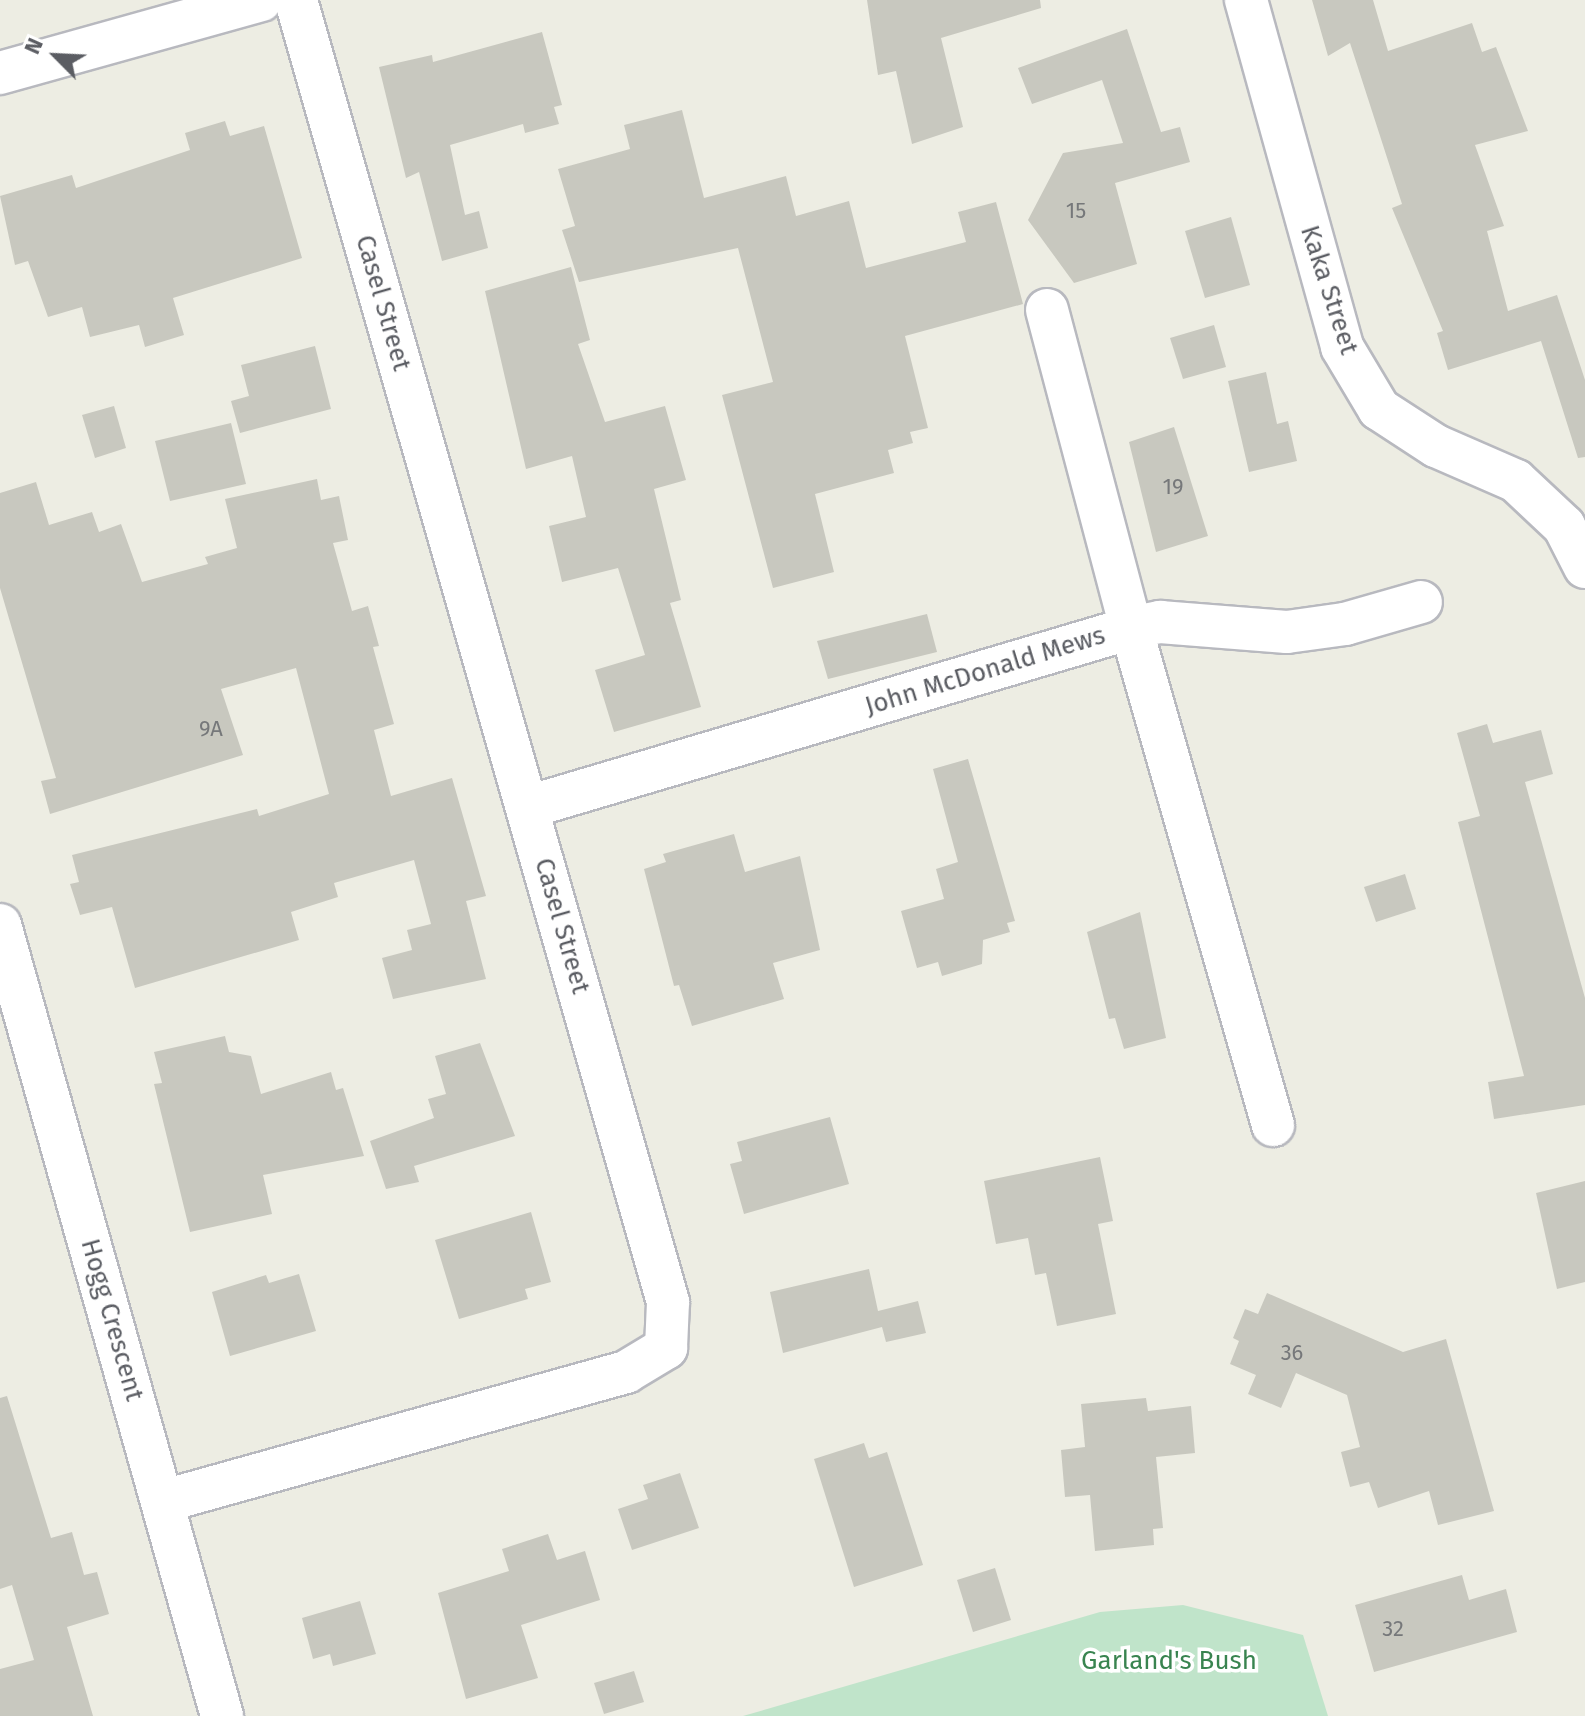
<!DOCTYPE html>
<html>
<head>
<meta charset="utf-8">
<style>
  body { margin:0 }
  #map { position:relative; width:1585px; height:1716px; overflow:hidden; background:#edede3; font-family:"Fira Sans",sans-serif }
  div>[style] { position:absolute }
  .green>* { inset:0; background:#c0e4ca }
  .building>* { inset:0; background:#c8c8bf }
  .roads { filter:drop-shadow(2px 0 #b8b9bf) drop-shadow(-2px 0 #b8b9bf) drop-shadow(0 2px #b8b9bf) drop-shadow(0 -2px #b8b9bf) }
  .minor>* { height:42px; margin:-21px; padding:0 21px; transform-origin:21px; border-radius:21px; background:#fff }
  span { translate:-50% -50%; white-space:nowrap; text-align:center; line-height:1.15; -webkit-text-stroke:7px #fff; paint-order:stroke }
  .number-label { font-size:22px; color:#76787a }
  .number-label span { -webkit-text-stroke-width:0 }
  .street-label { font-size:26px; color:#5b5d63 }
  .park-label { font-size:26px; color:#398450 }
  .north { position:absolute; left:16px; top:16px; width:80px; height:80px; -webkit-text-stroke:6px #fff; paint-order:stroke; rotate:294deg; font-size:22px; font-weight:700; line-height:32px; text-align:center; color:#5b5d63 }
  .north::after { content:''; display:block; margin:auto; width:28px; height:36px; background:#5b5d63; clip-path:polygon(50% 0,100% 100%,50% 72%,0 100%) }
</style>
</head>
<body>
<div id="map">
  <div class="green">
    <i style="clip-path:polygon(1183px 1605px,1303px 1635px,1328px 1716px,743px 1716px,1100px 1612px)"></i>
  </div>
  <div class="building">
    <i style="clip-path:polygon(867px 0,1040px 0,1041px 8px,941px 38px,963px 127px,912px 144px,896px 71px,878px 75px)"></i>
    <i style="clip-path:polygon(1312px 0,1373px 0,1388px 51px,1472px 23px,1482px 52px,1496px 47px,1528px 131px,1475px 145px,1504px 226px,1487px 231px,1508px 311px,1557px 295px,1585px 380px,1585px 457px,1578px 458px,1541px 341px,1448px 370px,1437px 333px,1443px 331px,1392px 208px,1402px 204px,1350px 43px,1328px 56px)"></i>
    <i style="clip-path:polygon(1127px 29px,1161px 132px,1180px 127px,1190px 162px,1115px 183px,1137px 264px,1074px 283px,1028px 220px,1063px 153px,1123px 143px,1102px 80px,1032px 104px,1018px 68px)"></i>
    <i style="clip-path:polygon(542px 32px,562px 105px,554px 107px,559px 124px,525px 133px,523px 124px,450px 145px,465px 215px,479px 211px,488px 248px,442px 261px,419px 172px,406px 178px,379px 67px,432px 55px,433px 62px)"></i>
    <i style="clip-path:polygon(682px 110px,704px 198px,786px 176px,796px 216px,849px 201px,866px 268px,966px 242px,958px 212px,996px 202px,1023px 304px,905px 336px,928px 428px,910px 432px,913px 443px,888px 450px,894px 473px,815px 494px,834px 572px,773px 588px,722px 395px,773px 382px,738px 248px,579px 282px,562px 230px,575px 226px,558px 169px,630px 149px,624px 125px)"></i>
    <i style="clip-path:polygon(225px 121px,230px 136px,264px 126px,302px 258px,173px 298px,184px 335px,145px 347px,139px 325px,90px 337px,82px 307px,48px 317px,28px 261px,15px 265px,0 196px,72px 175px,76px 188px,190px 150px,185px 133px)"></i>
    <i style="clip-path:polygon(1231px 217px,1250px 285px,1205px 298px,1185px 231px)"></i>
    <i style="clip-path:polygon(571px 267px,590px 340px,578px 344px,605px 422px,665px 406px,686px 480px,654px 489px,681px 600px,670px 603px,701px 707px,614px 732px,595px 670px,645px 655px,618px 568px,562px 582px,549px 526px,586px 517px,572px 456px,526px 469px,485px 291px)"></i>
    <i style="clip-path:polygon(1214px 325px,1226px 367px,1183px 379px,1170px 338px)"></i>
    <i style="clip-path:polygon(315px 346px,331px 409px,240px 433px,231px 401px,249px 396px,241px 365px)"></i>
    <i style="clip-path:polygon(1266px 372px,1277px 424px,1288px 421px,1297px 461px,1249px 472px,1228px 381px)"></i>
    <i style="clip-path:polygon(114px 406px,126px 448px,95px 458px,82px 415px)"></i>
    <i style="clip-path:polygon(231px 423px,246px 484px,170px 501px,155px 441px)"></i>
    <i style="clip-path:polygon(1174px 427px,1208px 536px,1156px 552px,1129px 442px)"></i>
    <i style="clip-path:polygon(317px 479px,321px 500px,339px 496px,348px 540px,333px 543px,352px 611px,368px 606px,379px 646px,373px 647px,394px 724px,374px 730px,391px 796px,452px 778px,486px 896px,466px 901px,486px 979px,393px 999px,382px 958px,412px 950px,407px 930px,431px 924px,414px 860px,334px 883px,338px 897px,291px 912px,299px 940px,135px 988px,112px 907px,80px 915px,70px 884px,79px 882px,72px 855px,257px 809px,259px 816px,329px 794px,296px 668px,221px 689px,243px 755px,50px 814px,41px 781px,56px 778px,0 588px,0 493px,36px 482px,49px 525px,92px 512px,99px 532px,121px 524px,142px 582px,208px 564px,205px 557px,237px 548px,225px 499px)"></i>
    <i style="clip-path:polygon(927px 614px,937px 652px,828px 679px,817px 641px)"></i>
    <i style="clip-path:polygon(1487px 724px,1493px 743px,1541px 730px,1553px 774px,1525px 782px,1585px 998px,1585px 1105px,1494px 1119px,1488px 1082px,1524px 1076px,1458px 822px,1480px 816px,1457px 733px)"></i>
    <i style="clip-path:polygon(968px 759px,1015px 921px,1007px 923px,1010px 932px,983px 940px,982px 964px,942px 976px,938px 962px,917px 968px,901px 911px,944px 899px,936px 869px,958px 862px,933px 769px)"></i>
    <i style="clip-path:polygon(734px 834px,745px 872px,800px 856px,820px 950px,773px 963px,784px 999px,692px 1026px,679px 985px,674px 986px,644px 869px,666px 862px,663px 854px)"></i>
    <i style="clip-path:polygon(1405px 874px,1416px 909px,1376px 922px,1364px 887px)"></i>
    <i style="clip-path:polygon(1140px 912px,1166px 1038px,1124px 1049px,1115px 1018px,1109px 1019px,1087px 932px)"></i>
    <i style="clip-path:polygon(225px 1036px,229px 1052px,251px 1056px,261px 1094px,331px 1072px,336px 1090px,343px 1088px,364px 1156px,263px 1175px,272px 1214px,190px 1232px,154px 1084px,162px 1083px,154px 1052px)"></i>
    <i style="clip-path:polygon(480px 1043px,515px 1136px,414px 1166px,419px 1182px,386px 1189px,370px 1141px,434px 1118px,428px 1099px,446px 1094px,435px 1056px)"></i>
    <i style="clip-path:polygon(830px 1117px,849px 1184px,744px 1214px,730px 1164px,742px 1161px,737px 1142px)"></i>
    <i style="clip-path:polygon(1100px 1157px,1113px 1221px,1098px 1224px,1116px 1314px,1057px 1326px,1046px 1273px,1035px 1275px,1028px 1238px,996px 1244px,984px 1181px)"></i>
    <i style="clip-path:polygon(1585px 1181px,1585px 1282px,1557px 1289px,1536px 1193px)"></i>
    <i style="clip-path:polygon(531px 1212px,551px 1282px,525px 1289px,528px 1299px,459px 1319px,435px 1240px)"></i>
    <i style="clip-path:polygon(869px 1269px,878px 1311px,918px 1301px,926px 1333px,886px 1342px,882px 1327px,783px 1353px,770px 1292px)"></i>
    <i style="clip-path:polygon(299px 1274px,316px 1331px,230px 1356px,212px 1292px,266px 1275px,269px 1283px)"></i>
    <i style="clip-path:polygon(1267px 1293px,1403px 1352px,1446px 1339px,1494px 1511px,1438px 1525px,1429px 1491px,1378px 1508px,1369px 1482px,1350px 1487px,1341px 1452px,1360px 1447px,1347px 1395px,1296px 1373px,1281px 1408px,1248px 1394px,1256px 1375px,1230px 1364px,1239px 1341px,1233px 1338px,1245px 1309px,1258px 1314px)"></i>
    <i style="clip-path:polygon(7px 1396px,51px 1538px,72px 1532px,84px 1575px,97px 1572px,109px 1614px,67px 1627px,93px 1716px,0 1716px,0 1669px,34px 1660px,12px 1585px,0 1589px,0 1398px)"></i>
    <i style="clip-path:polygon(1146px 1398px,1148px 1411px,1191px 1406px,1195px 1453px,1156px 1457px,1163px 1528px,1153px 1529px,1154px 1545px,1095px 1551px,1090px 1495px,1065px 1497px,1061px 1450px,1085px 1447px,1081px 1404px)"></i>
    <i style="clip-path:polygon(864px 1443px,869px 1458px,887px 1452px,923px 1565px,854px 1587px,814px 1459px)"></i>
    <i style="clip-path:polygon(680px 1473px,699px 1528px,632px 1550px,618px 1509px,648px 1499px,643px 1485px)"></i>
    <i style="clip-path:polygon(548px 1534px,557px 1560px,585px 1551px,600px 1600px,521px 1625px,538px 1678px,466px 1699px,438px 1593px,509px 1571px,502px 1549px)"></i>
    <i style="clip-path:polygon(995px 1568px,1011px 1620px,973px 1632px,957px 1580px)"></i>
    <i style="clip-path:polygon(1462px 1575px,1469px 1600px,1506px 1589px,1517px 1632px,1374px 1672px,1355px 1605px)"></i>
    <i style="clip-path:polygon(360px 1601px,376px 1654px,333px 1666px,330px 1654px,313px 1659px,302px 1618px)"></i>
    <i style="clip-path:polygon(634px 1671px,644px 1702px,604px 1714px,594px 1683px)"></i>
  </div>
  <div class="roads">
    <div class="minor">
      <i style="left:1246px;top:0;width:360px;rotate:74.5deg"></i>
      <i style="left:1342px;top:347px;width:72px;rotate:59.2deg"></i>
      <i style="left:1379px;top:409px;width:68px;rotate:33deg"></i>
      <i style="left:1436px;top:446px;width:87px;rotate:23.6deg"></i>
      <i style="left:1516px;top:481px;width:66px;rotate:43.2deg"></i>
      <i style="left:1564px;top:526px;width:46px;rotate:62.9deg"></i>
      <i style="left:0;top:73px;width:271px;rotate:-15.6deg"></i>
      <i style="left:1047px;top:310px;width:329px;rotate:75.2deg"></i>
      <i style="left:1131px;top:628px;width:30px;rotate:-12deg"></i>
      <i style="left:1160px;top:622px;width:127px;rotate:4.5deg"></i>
      <i style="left:1287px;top:632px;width:59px;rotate:-7.9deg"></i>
      <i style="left:1345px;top:624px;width:79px;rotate:-16.1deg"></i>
      <i style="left:528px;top:807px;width:629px;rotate:-16.53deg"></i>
      <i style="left:1131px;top:628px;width:517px;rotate:74.05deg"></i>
      <i style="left:0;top:925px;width:822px;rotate:74.32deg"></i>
      <i style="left:164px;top:1501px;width:480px;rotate:-15.6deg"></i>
      <i style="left:626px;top:1372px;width:47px;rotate:-31deg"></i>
      <i style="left:666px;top:1348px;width:46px;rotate:-87.5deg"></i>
      <i style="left:668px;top:1302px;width:1354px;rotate:-105.95deg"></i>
    </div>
  </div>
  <div class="number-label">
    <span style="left:1076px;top:211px">15</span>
    <span style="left:1173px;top:487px">19</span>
    <span style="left:211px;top:729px">9A</span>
    <span style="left:1292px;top:1353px">36</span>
    <span style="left:1393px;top:1629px">32</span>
  </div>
  <div class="street-label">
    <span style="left:1329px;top:290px;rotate:72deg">Kaka Street</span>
    <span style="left:383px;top:303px;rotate:74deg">Casel Street</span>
    <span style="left:985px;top:671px;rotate:-17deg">John McDonald Mews</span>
    <span style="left:562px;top:926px;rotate:74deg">Casel Street</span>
    <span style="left:112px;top:1320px;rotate:74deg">Hogg Crescent</span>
  </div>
  <div class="park-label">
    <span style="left:1169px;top:1661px">Garland's Bush</span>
  </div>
  <div class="north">N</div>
</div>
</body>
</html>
